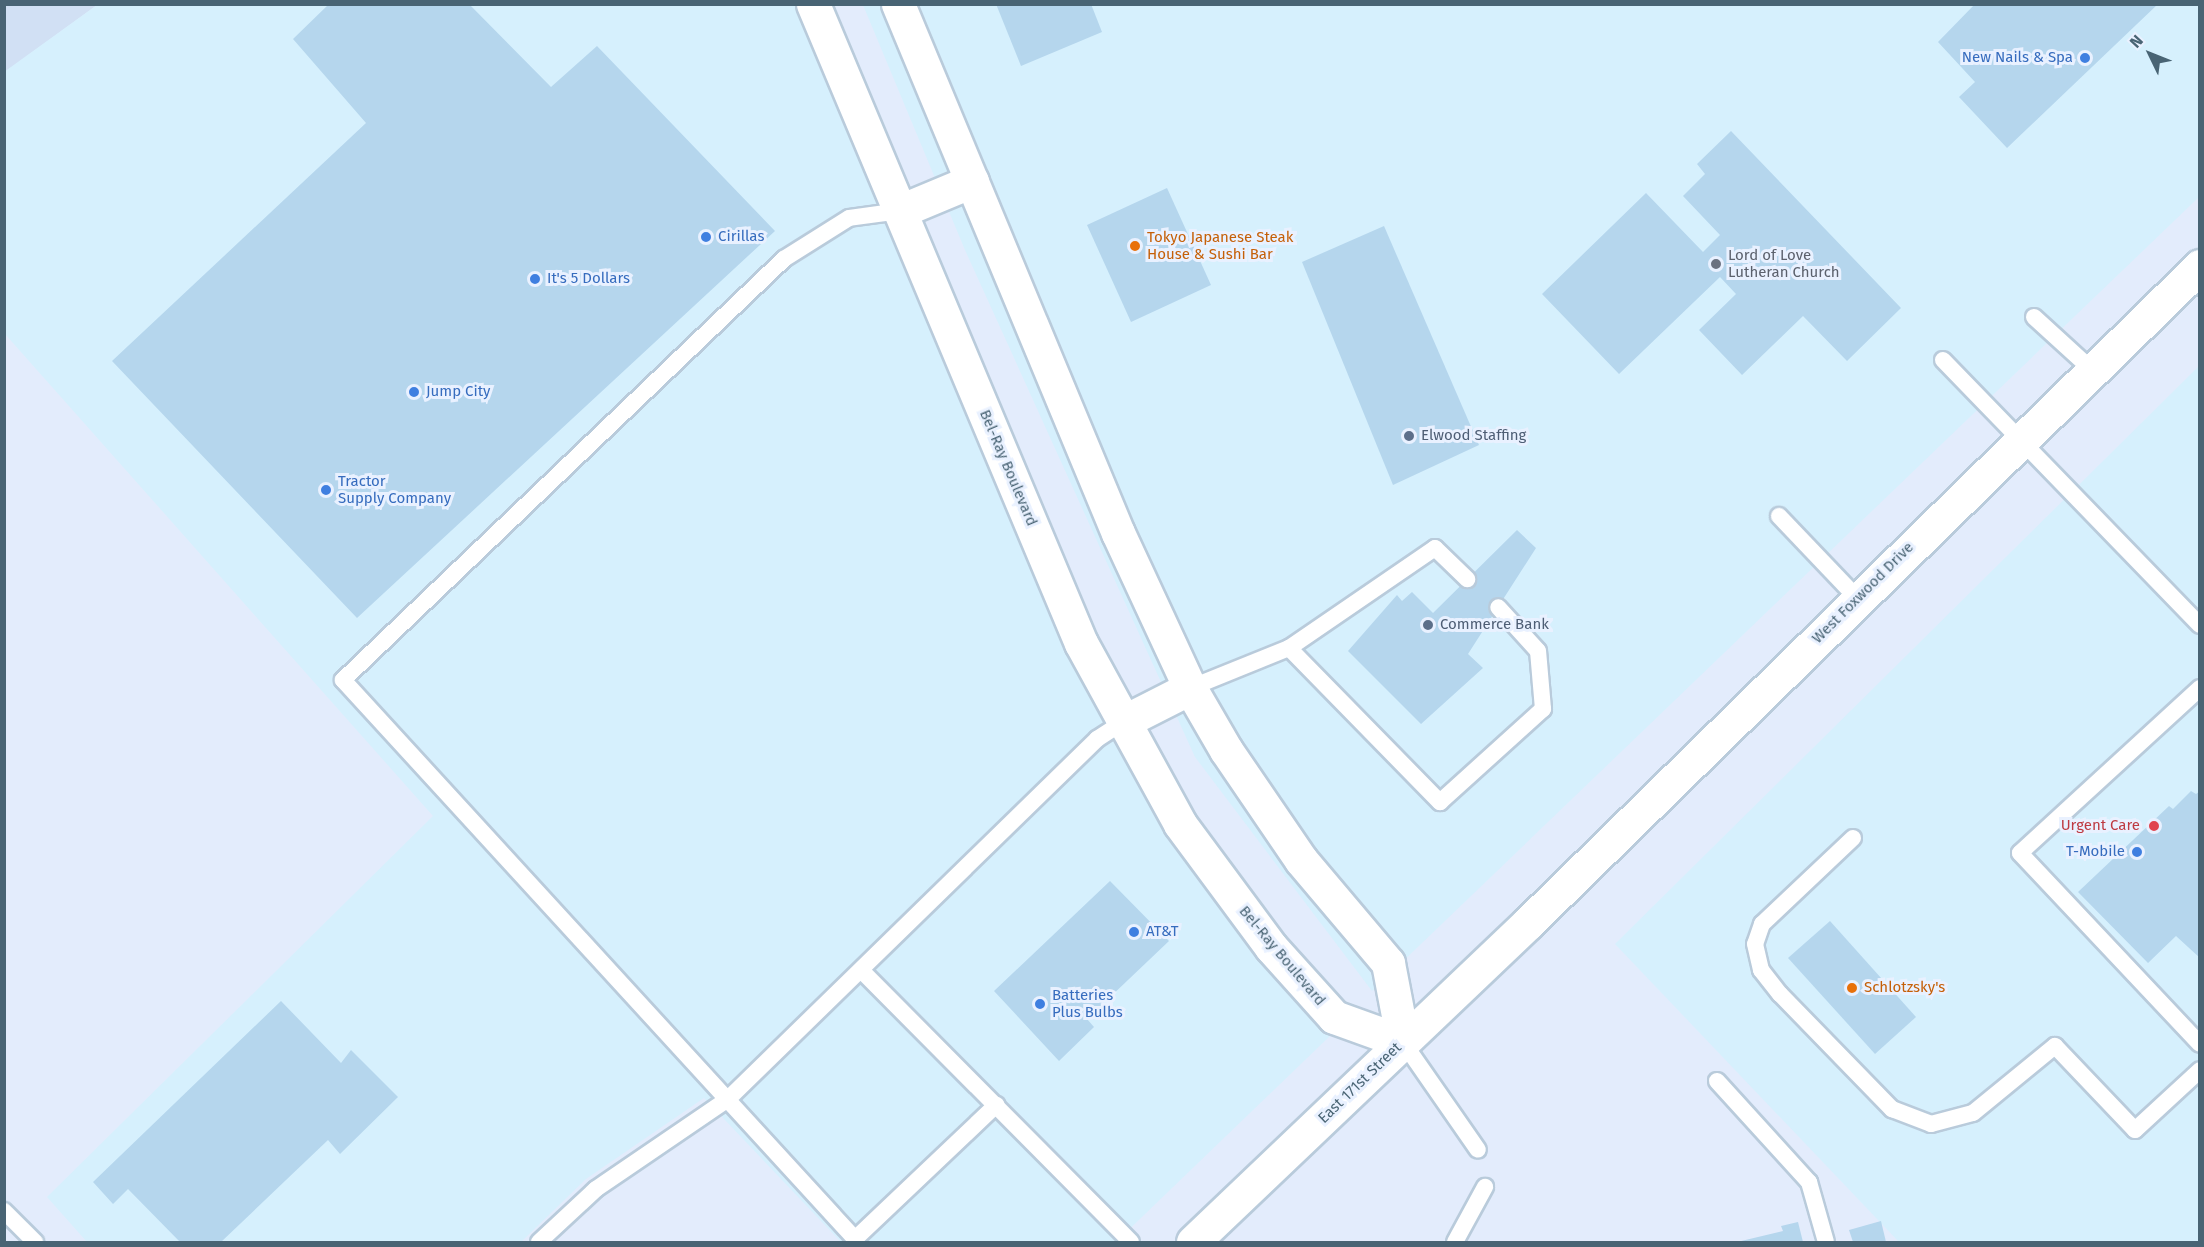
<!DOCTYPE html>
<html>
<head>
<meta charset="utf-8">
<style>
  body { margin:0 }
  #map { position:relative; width:2204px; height:1247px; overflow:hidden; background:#e3ecfc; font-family:"Fira Sans",sans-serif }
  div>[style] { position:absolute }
  .residential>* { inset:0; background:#d1e0f4 }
  .commercial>* { inset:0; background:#d6f0fd }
  .building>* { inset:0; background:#b5d6ed }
  .roads { filter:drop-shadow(2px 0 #b9cbdb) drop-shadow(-2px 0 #b9cbdb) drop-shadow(0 2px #b9cbdb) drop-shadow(0 -2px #b9cbdb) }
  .service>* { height:16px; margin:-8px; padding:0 8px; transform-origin:8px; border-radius:8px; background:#fff }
  .minor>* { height:33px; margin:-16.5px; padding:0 16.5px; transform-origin:16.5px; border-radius:16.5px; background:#fff }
  .secondary>* { height:33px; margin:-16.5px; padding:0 16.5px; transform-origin:16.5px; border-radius:16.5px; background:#fff }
  .dots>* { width:16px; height:16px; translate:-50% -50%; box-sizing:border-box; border:3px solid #e9f1ff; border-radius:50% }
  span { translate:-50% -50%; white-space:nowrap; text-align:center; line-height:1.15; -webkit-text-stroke:6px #e9f1ff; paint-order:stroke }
  .shop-label { font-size:15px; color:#366cbe }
  .right { translate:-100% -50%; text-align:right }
  .left { translate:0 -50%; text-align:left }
  .food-label { font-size:15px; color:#c56008 }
  .worship-label { font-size:15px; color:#5b616d }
  .service-label { font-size:15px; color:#4e5e75 }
  .street-label { font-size:15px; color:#496474 }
  .health-label { font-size:15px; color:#be3a42 }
  .frame { position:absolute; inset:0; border:6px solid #496474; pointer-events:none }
  .north { position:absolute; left:2120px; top:24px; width:60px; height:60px; -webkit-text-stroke:4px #e9f1ff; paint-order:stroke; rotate:313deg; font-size:16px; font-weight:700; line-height:24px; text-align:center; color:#496474 }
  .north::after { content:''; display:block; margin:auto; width:21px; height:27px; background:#496474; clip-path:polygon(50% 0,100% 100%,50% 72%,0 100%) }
</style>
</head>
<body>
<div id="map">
  <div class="residential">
    <i style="clip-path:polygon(5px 5px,97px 5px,5px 72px)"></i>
  </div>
  <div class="commercial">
    <i style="clip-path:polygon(97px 5px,799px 5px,1059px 631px,1191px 868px,1331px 1035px,1116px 1242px,841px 1242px,704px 1098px,586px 1179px,521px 1242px,87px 1242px,47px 1197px,433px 816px,5px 334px,4px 72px)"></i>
    <i style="clip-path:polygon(863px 5px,2199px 5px,2199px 197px,1372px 991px,1195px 757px,965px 250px)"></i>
    <i style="clip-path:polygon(2199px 366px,2199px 1242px,1899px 1242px,1615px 944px)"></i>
  </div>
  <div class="building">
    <i style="clip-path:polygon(329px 4px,469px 4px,551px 87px,597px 46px,775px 231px,357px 618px,112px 361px,366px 123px,293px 39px)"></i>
    <i style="clip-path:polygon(996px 4px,1091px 4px,1102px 32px,1021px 66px)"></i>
    <i style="clip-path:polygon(1975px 4px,2158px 4px,2007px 148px,1959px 97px,1975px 82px,1938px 42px)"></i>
    <i style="clip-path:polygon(1731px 131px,1901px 308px,1847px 361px,1803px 316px,1742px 375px,1699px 330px,1736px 294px,1720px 277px,1619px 374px,1542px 294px,1646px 193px,1703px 252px,1720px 235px,1683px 196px,1705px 174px,1697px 164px)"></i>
    <i style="clip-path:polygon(1167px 188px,1211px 285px,1131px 322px,1087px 225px)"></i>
    <i style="clip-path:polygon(1384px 226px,1479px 445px,1393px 485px,1302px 262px)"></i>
    <i style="clip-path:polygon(1517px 530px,1536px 548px,1468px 654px,1483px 668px,1421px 724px,1348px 651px,1397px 595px,1402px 601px,1412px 592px,1433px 613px)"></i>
    <i style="clip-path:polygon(2191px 791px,2196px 794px,2200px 791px,2200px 958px,2176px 936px,2148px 963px,2078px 892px,2169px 806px,2173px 809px)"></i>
    <i style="clip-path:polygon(1110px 881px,1169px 941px,1087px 1019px,1094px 1027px,1059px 1061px,994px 991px)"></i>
    <i style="clip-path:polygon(1830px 921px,1916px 1017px,1875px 1054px,1788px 958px)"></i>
    <i style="clip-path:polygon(281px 1001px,341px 1063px,351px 1050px,398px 1097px,340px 1154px,328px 1140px,221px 1242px,180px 1242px,128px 1189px,113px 1204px,93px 1182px)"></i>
    <i style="clip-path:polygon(1881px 1221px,1886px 1242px,1853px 1242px,1849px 1230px)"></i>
    <i style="clip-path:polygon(1798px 1222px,1803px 1242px,1737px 1242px,1783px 1231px,1781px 1226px)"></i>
  </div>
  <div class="roads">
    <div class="service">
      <i style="left:900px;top:211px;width:51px;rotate:172.2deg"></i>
      <i style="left:849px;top:218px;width:77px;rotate:147.8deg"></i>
      <i style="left:784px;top:259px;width:610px;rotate:136.33deg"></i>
      <i style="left:343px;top:680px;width:758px;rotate:47.51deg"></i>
      <i style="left:855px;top:1239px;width:195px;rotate:-43.5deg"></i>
      <i style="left:2034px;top:317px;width:77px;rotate:42.4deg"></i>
      <i style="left:1943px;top:360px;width:369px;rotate:45.9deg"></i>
      <i style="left:1779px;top:516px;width:113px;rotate:46.4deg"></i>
      <i style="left:1289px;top:648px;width:177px;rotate:-34.4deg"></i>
      <i style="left:1435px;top:548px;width:45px;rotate:44.1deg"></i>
      <i style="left:1190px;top:688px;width:107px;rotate:-22deg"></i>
      <i style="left:1289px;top:648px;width:216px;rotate:45.6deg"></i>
      <i style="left:1440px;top:802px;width:139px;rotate:-42.1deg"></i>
      <i style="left:1543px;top:709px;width:58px;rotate:-94.9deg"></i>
      <i style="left:1538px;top:651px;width:59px;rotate:-132.3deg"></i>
      <i style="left:2200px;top:688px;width:244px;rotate:137.5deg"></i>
      <i style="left:2020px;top:853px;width:262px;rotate:46.7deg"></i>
      <i style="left:1853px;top:838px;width:125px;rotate:136.6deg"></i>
      <i style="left:1762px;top:924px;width:21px;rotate:109deg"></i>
      <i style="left:1755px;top:944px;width:27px;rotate:77deg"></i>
      <i style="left:1761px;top:970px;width:31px;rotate:52deg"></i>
      <i style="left:1780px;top:994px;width:161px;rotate:45.8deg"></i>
      <i style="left:1892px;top:1109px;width:42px;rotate:21deg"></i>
      <i style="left:1931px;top:1124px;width:43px;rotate:-14.7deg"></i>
      <i style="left:1973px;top:1113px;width:106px;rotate:-39.3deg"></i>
      <i style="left:2055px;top:1046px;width:116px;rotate:46.4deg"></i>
      <i style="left:2135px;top:1130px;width:88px;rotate:-42.7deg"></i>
      <i style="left:861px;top:970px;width:383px;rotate:45.2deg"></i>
      <i style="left:1403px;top:1042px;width:131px;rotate:55.2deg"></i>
      <i style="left:1717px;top:1081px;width:137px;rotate:47.7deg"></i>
      <i style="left:1809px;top:1182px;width:62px;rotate:74.2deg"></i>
      <i style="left:4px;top:1211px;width:44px;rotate:45deg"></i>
      <i style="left:539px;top:1242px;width:78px;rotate:-42.9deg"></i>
      <i style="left:596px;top:1189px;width:160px;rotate:-34.3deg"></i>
      <i style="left:728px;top:1099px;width:516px;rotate:-44.29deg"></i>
      <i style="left:1097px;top:739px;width:31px;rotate:-33deg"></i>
      <i style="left:1455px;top:1242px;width:63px;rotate:-61.4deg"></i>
    </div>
    <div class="minor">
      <i style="left:813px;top:4px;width:693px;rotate:67.25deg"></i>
      <i style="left:1081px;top:643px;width:206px;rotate:61.3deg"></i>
      <i style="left:1180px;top:824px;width:153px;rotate:53.5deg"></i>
      <i style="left:1271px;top:947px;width:94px;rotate:48deg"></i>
      <i style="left:1334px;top:1017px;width:73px;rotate:19.9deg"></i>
      <i style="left:898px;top:4px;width:573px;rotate:67.42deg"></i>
      <i style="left:1118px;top:533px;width:171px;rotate:65.1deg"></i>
      <i style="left:1190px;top:688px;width:72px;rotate:59.9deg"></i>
      <i style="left:1226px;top:750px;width:133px;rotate:55.7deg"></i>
      <i style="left:1301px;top:860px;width:135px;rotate:49.8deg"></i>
      <i style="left:1388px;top:963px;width:80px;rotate:79.2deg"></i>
      <i style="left:900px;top:211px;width:78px;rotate:-22.6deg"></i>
      <i style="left:1123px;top:722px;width:75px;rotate:-26.9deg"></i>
    </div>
    <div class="secondary">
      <i style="left:1193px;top:1242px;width:463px;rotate:-43.6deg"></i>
      <i style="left:1528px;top:923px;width:940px;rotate:-44.35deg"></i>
    </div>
  </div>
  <div class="dots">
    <i style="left:2085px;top:58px;background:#3f7fe0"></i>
    <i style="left:706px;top:237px;background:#3f7fe0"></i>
    <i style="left:1135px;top:246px;background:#e8710a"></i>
    <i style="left:1716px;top:264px;background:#6b7280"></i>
    <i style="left:535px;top:279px;background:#3f7fe0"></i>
    <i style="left:414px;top:392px;background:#3f7fe0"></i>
    <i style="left:1409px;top:436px;background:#5c6f8a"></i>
    <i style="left:326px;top:490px;background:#3f7fe0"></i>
    <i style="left:1428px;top:625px;background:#5c6f8a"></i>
    <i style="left:2154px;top:826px;background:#e0444e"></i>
    <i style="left:2137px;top:852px;background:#3f7fe0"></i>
    <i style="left:1134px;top:932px;background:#3f7fe0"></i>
    <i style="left:1852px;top:988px;background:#e8710a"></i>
    <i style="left:1040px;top:1004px;background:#3f7fe0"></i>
  </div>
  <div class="shop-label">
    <span class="right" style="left:2073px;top:58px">New Nails &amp; Spa</span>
    <span class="left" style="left:718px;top:237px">Cirillas</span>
    <span class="left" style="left:547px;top:279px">It's 5 Dollars</span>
    <span class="left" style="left:426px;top:392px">Jump City</span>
    <span class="left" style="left:338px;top:490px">Tractor<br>Supply Company</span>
    <span class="right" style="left:2125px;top:852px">T-Mobile</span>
    <span class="left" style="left:1146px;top:932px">AT&amp;T</span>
    <span class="left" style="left:1052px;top:1004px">Batteries<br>Plus Bulbs</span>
  </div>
  <div class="food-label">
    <span class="left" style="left:1147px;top:246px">Tokyo Japanese Steak<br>House &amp; Sushi Bar</span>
    <span class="left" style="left:1864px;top:988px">Schlotzsky's</span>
  </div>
  <div class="worship-label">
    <span class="left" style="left:1728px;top:264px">Lord of Love<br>Lutheran Church</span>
  </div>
  <div class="service-label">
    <span class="left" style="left:1421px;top:436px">Elwood Staffing</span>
    <span class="left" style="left:1440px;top:625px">Commerce Bank</span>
  </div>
  <div class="street-label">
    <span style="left:1008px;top:468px;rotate:67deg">Bel-Ray Boulevard</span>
    <span style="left:1863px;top:593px;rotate:-45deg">West Foxwood Drive</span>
    <span style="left:1282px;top:956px;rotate:50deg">Bel-Ray Boulevard</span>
    <span style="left:1360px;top:1083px;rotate:-44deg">East 171st Street</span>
  </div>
  <div class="health-label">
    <span class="right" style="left:2140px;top:826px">Urgent Care</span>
  </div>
  <div class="frame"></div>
  <div class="north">N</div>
</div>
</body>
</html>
